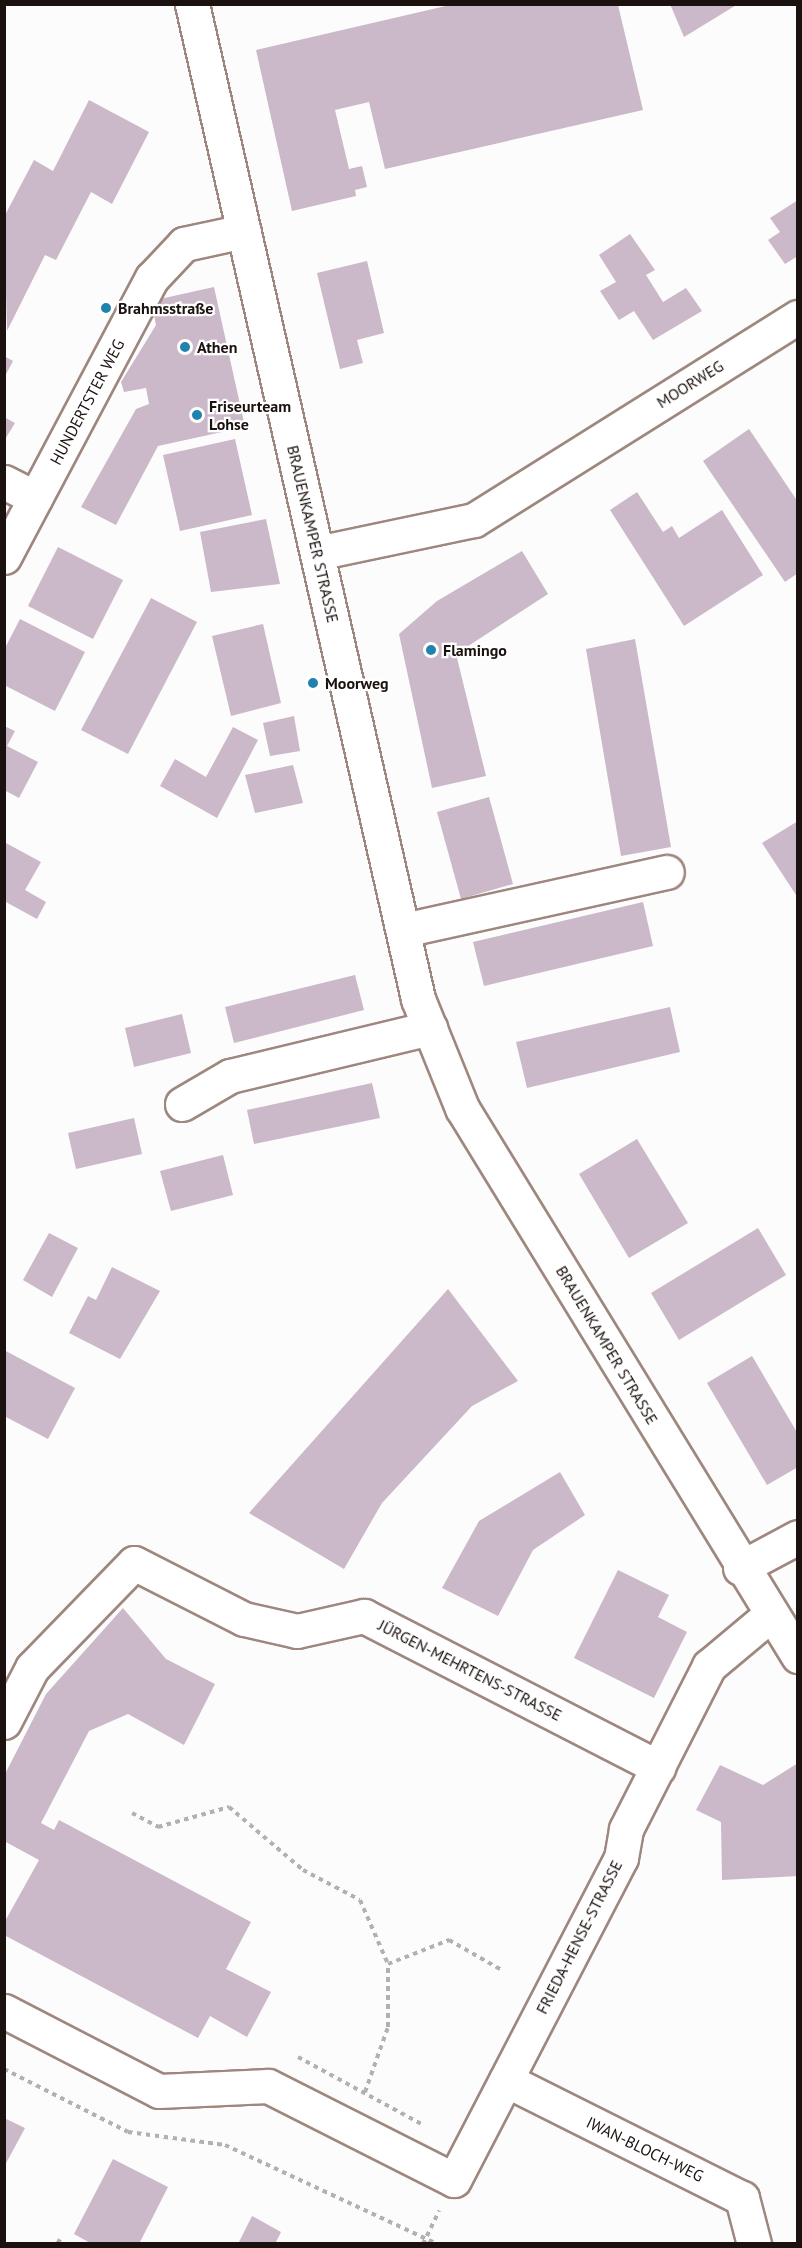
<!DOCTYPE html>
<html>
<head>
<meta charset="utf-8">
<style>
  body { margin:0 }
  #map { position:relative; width:802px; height:2248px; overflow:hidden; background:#fcfcfc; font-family:"PT Sans",sans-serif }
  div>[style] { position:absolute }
  .building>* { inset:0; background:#cbb8c8 }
  .path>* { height:4px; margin-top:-2px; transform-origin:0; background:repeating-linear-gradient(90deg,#b3b0af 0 4.5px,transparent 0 9px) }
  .roads { filter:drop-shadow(2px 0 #9e877e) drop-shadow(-2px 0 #9e877e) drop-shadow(0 2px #9e877e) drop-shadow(0 -2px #9e877e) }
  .minor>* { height:33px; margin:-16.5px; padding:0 16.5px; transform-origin:16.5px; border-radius:16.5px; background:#fff }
  .dots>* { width:16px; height:16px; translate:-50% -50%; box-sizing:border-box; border:3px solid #fff; border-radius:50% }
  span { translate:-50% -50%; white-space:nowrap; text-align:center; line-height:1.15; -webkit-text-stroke:4.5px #fff; paint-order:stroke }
  .poi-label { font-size:16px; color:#1b120f; font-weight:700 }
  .left { translate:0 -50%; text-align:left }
  .street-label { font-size:16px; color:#1b120f }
  .frame { position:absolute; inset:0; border:6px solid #1b120f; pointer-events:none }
</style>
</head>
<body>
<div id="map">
  <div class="building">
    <i style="clip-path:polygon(670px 4px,738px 4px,684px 37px)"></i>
    <i style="clip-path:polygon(450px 5px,618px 5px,643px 110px,385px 169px,369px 102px,335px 110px,349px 169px,362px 166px,367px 187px,355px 190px,356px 196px,292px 211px,256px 50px)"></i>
    <i style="clip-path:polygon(89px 100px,149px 132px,112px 204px,91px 192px,56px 260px,45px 255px,7px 331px,4px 217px,34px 160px,53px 171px)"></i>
    <i style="clip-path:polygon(798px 200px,798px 256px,785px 264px,768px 240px,780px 232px,770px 218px)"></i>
    <i style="clip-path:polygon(630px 234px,655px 270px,646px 275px,663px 302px,686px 288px,702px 311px,653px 340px,634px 311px,619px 320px,600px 291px,616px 282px,599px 255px)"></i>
    <i style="clip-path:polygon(367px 261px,384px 333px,357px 340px,363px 363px,340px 369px,317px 273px)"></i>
    <i style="clip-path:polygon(214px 287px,245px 427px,158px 446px,116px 525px,81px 507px,136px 409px,149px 404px,146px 388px,124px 392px,121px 382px,156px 325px,151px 301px)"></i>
    <i style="clip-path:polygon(4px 356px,13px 361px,4px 378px)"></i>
    <i style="clip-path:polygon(4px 417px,15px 423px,4px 441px)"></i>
    <i style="clip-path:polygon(749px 429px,798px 502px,798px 573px,785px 582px,703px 461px)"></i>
    <i style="clip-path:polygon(235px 439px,252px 515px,180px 531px,163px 455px)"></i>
    <i style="clip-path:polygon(637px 492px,663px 532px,672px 526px,679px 538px,722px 510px,763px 575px,684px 626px,610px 510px)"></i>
    <i style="clip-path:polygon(266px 519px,280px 584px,211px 592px,200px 532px)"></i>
    <i style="clip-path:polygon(58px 547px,123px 580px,93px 639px,28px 606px)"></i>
    <i style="clip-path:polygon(522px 551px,548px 594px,456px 654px,486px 776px,432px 788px,399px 634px,437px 601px)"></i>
    <i style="clip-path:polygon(151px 598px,197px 622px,128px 754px,81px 730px)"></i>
    <i style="clip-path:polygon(20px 619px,85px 652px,55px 711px,4px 685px,4px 650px)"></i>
    <i style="clip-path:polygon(263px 624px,281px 703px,231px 716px,212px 636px)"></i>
    <i style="clip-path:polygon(635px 639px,671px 847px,621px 856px,586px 649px)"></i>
    <i style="clip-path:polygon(294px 716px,300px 751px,270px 756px,263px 723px)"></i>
    <i style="clip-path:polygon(4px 726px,15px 731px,7px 746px,38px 762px,19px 798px,4px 790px)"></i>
    <i style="clip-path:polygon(233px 727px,258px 740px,217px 818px,160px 786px,175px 759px,206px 777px)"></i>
    <i style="clip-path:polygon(293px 765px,303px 803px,255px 813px,245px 775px)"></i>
    <i style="clip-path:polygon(489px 797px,513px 884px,461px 899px,437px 812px)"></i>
    <i style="clip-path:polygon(798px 821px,798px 898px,762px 843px)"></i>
    <i style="clip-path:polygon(4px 842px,41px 862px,25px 890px,46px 902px,37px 919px,4px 901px)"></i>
    <i style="clip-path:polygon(643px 902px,653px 946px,484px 986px,473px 942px)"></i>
    <i style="clip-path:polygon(355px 975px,364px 1010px,234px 1043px,225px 1007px)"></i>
    <i style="clip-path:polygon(670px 1007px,680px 1052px,527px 1088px,516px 1042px)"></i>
    <i style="clip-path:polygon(182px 1014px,191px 1053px,134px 1067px,125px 1028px)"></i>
    <i style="clip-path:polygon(372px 1083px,380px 1118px,254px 1144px,247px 1110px)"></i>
    <i style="clip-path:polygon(134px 1118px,142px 1154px,76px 1169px,68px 1133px)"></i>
    <i style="clip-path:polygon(637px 1139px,688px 1223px,629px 1258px,579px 1174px)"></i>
    <i style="clip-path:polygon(223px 1155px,233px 1195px,171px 1211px,160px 1171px)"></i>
    <i style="clip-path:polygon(758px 1228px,786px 1275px,679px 1340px,651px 1293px)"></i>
    <i style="clip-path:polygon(49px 1233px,78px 1248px,52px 1297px,23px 1280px)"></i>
    <i style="clip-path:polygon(112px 1267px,160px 1291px,120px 1359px,69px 1333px,88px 1296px,96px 1300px)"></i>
    <i style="clip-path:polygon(448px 1289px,518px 1381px,472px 1406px,382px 1503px,344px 1569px,249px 1513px)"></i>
    <i style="clip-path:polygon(4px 1350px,75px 1388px,48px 1439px,4px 1416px)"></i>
    <i style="clip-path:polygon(752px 1356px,798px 1434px,798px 1467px,767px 1485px,707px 1383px)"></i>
    <i style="clip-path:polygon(560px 1472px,585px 1515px,533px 1550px,498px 1616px,442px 1588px,479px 1521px)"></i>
    <i style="clip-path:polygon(618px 1570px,669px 1595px,658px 1617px,687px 1632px,654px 1698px,574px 1658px)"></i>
    <i style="clip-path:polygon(123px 1608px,166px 1659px,215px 1684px,184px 1745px,128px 1714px,89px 1731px,41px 1823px,54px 1830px,59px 1820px,251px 1922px,226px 1969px,271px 1992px,247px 2037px,210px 2016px,198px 2038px,4px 1935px,4px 1923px,39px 1860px,4px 1841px,4px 1776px,46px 1694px)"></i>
    <i style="clip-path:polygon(798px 1763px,798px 1876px,722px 1880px,721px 1822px,696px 1810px,720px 1765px,763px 1785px)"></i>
    <i style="clip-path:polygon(4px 2118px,25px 2128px,4px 2167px)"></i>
    <i style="clip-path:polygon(113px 2159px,168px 2187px,139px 2244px,92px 2244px,74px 2234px)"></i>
    <i style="clip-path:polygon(252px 2216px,281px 2232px,275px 2244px,238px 2244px)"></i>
  </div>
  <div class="path">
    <i style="left:132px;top:1813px;width:30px;rotate:28deg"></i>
    <i style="left:158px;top:1827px;width:74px;rotate:-15.7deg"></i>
    <i style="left:229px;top:1807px;width:97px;rotate:40.4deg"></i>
    <i style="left:303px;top:1870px;width:64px;rotate:27.8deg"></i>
    <i style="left:360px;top:1900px;width:70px;rotate:66.4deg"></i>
    <i style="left:298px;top:2057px;width:142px;rotate:28.5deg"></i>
    <i style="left:4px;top:2069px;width:139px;rotate:26.9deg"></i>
    <i style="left:128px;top:2132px;width:98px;rotate:7.6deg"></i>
    <i style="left:225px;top:2145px;width:234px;rotate:25deg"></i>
    <i style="left:365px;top:2092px;width:69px;rotate:-70.5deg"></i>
    <i style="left:388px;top:2027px;width:63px;rotate:-90deg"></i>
    <i style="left:388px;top:1964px;width:66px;rotate:-21.5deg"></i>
    <i style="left:449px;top:1940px;width:59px;rotate:29.6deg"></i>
    <i style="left:57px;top:2240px;width:8px;rotate:30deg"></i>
    <i style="left:423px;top:2244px;width:37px;rotate:-64deg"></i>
  </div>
  <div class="roads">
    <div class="minor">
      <i style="left:192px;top:4px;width:1020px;rotate:77.2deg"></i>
      <i style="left:418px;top:999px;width:118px;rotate:68deg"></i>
      <i style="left:462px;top:1108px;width:643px;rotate:58.49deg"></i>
      <i style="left:4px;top:482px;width:35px;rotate:27deg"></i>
      <i style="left:317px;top:553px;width:160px;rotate:-11.9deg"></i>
      <i style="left:474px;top:520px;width:382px;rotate:-32.1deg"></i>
      <i style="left:4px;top:557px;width:316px;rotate:-62.1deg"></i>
      <i style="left:152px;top:278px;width:47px;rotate:-46.7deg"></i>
      <i style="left:184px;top:244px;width:61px;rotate:-12.2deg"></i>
      <i style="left:403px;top:930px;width:270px;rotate:-12.4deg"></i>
      <i style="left:182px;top:1104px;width:56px;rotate:-30.3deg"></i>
      <i style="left:230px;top:1076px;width:206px;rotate:-13.5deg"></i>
      <i style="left:740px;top:1568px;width:66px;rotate:-28.1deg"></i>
      <i style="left:4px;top:1722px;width:61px;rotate:-62.6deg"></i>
      <i style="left:32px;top:1668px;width:146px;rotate:-45.8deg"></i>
      <i style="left:134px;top:1563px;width:123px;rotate:27deg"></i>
      <i style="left:244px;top:1619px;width:54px;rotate:12.8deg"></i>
      <i style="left:297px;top:1631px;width:69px;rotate:-12.6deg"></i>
      <i style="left:364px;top:1616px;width:331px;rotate:27.2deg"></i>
      <i style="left:4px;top:2011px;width:174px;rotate:27.3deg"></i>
      <i style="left:159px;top:2091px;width:109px;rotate:-2.6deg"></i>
      <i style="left:268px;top:2086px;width:208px;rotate:26.8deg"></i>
      <i style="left:454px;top:2180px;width:363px;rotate:-62.6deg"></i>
      <i style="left:621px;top:1858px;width:29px;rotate:-80deg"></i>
      <i style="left:626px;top:1829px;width:183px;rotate:-63deg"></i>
      <i style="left:709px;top:1666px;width:80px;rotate:-39.9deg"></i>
      <i style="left:506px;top:2080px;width:264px;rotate:26.6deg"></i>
      <i style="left:742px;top:2198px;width:48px;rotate:75.4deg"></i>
    </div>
  </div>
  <div class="dots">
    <i style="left:106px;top:308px;background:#2282ae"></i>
    <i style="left:185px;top:347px;background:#2282ae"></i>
    <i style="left:197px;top:415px;background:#2282ae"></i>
    <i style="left:431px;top:650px;background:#2282ae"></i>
    <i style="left:313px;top:683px;background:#2282ae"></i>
  </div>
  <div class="poi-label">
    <span class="left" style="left:118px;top:308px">Brahmsstraße</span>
    <span class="left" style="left:197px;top:347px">Athen</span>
    <span class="left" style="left:209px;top:415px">Friseurteam<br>Lohse</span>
    <span class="left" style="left:443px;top:650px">Flamingo</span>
    <span class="left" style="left:325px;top:683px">Moorweg</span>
  </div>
  <div class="street-label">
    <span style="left:690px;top:384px;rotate:-32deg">MOORWEG</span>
    <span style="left:87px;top:402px;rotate:-62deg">HUNDERTSTER WEG</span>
    <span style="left:313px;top:534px;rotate:77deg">BRAUENKAMPER STRASSE</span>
    <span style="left:607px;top:1345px;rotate:59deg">BRAUENKAMPER STRASSE</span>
    <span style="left:470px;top:1670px;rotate:27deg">JÜRGEN-MEHRTENS-STRASSE</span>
    <span style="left:579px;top:1937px;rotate:-63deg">FRIEDA-HENSE-STRASSE</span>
    <span style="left:645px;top:2149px;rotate:26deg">IWAN-BLOCH-WEG</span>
  </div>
  <div class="frame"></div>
</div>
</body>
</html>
